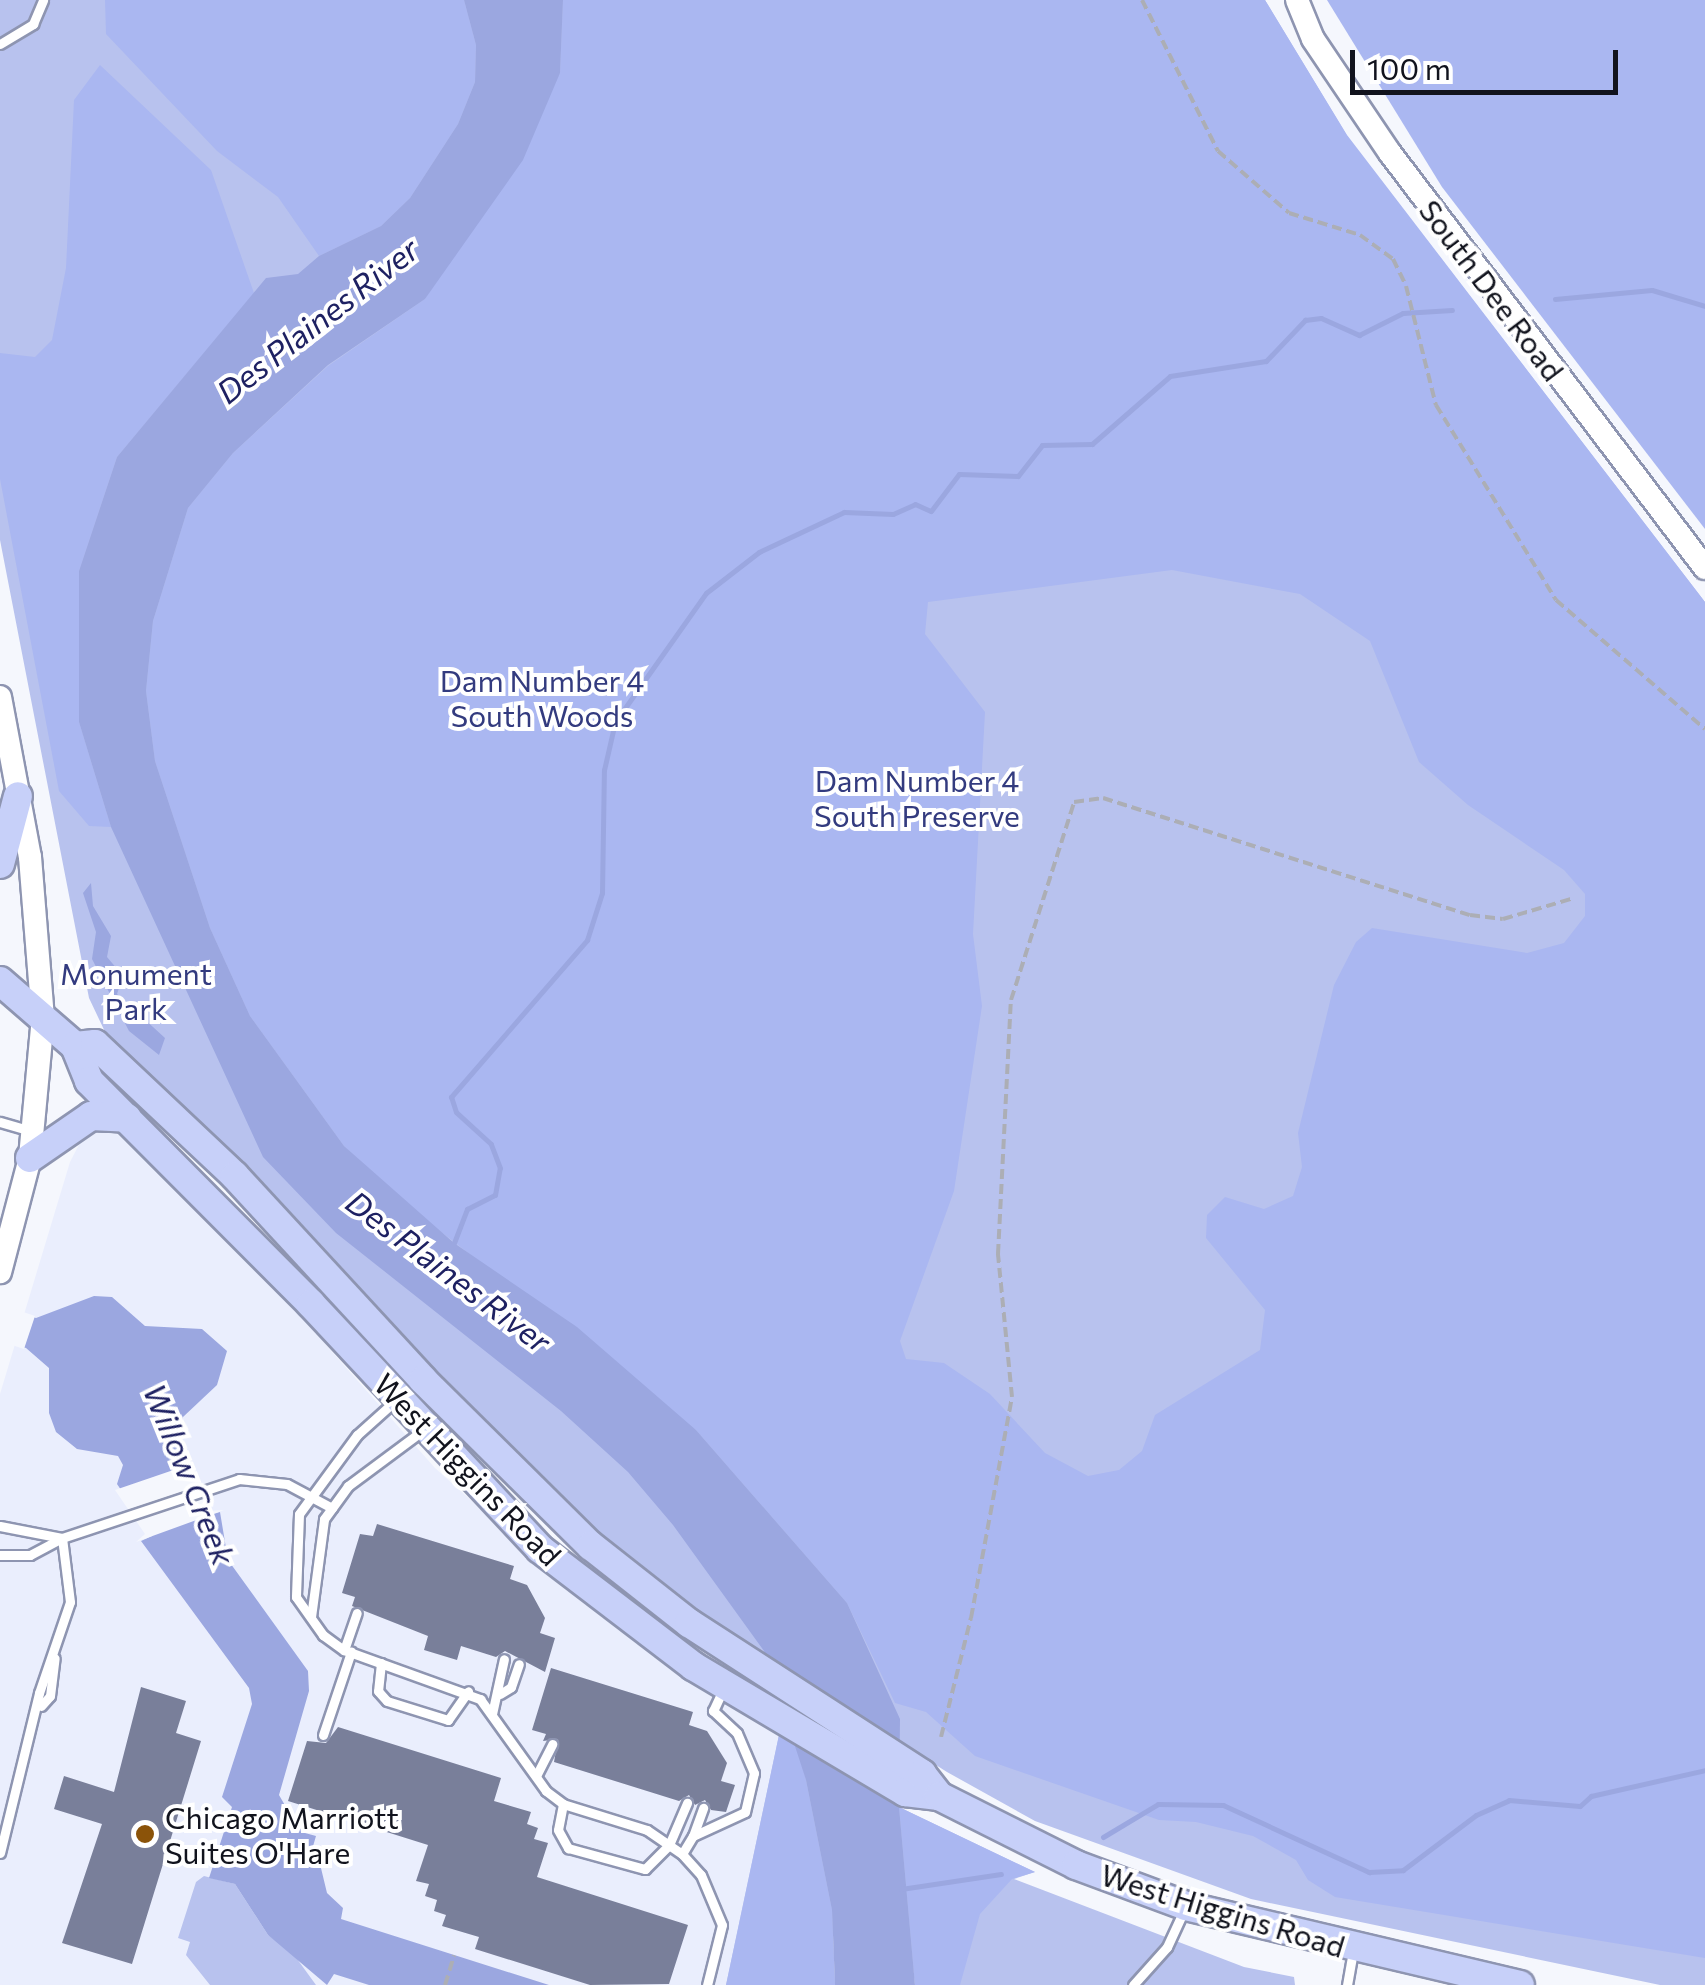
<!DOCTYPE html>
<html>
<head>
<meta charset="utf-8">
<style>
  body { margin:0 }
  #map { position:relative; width:1705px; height:1985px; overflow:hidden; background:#f5f7fd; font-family:Commissioner,sans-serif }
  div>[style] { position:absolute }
  .built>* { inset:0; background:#eaeefd }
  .green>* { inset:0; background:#b8c2ee }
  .forest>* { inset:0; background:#aab7f1 }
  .water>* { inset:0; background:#9ba7e0 }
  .pier>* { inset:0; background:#f5f7fd }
  .stream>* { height:5px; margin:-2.5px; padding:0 2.5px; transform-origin:2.5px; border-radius:2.5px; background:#9ba7e0 }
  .building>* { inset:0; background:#797f9a }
  .path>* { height:4px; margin-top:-2px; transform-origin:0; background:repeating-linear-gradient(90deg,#acaeb5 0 10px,transparent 0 15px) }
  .roads { filter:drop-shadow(2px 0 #8e95b1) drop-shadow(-2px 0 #8e95b1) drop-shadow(0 2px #8e95b1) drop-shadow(0 -2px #8e95b1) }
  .service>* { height:9px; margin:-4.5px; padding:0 4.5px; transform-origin:4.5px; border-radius:4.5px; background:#fff }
  .secondary>* { height:22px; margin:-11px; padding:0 11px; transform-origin:11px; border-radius:11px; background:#fff }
  .primary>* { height:28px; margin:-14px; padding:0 14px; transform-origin:14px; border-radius:14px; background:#c7d0f9 }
  .dots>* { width:28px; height:28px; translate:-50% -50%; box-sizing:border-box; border:5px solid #fff; border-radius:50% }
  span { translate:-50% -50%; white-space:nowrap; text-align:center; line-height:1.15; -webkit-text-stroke:8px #fff; paint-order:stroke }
  .street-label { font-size:30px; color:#11131d }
  .park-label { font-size:30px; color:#333b7f }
  .poi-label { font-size:30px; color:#11131d }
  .left { translate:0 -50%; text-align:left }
  .water-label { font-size:32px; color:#1e2162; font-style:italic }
  .scale { position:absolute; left:1350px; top:50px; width:268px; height:45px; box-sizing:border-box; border:5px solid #11131d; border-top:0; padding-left:12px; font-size:30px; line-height:35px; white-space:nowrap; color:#11131d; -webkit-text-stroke:8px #fff; paint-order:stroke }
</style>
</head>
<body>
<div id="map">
  <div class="built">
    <i style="clip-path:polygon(96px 1127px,125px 1132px,194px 1196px,435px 1468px,563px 1583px,649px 1650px,779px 1735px,726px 1985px,0 1985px,0 1394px,70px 1162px,85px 1133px)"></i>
  </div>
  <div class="green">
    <i style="clip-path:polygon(0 0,1265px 0,1349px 139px,1705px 602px,1705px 1985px,1660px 1985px,1251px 1899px,1035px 1821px,947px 1772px,711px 1622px,604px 1543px,107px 1036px,89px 998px,0 540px)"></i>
    <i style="clip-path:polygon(779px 1735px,905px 1810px,1035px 1872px,1014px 1879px,1244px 1967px,1294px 1977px,1295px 1985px,915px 1985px,905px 1910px,833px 1931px,835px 1985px,726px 1985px)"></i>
    <i style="clip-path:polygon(204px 1876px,235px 1884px,268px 1935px,292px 1952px,316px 1985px,210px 1985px,186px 1955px,190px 1942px,178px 1938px,196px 1882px)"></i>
  </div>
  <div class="forest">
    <i style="clip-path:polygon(105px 0,464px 0,476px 45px,475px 82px,458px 124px,410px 198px,381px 226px,319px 256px,278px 197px,217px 151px,106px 34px)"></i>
    <i style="clip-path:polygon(evenodd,563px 0,1265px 0,1347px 135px,1705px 602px,1705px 1958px,1335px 1897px,1308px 1880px,1296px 1860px,1253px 1836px,1196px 1822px,1159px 1820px,975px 1756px,926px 1712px,895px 1703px,847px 1603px,696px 1430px,413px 1210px,344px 1146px,250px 1016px,210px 928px,155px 761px,146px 691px,153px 621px,188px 508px,233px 453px,328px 366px,425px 299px,560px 73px,563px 0,1172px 570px,1300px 594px,1370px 641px,1419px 762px,1468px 805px,1564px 870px,1585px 894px,1585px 916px,1564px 943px,1527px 953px,1372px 928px,1356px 942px,1334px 985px,1298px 1133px,1302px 1167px,1293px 1196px,1264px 1209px,1225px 1197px,1207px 1215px,1206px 1238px,1265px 1310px,1260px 1350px,1155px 1415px,1142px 1451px,1119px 1470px,1088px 1476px,1045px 1453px,990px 1394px,944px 1363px,906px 1359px,900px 1341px,954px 1191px,982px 1006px,973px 934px,985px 712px,925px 634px,928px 602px,1172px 570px)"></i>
    <i style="clip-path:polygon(1327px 0,1705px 0,1705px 529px,1442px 187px)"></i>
    <i style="clip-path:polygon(100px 65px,211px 170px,254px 293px,117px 457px,79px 571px,79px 722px,111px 827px,89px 826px,59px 791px,0 479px,0 353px,35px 357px,52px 340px,66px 268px,74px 100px)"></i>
    <i style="clip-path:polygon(779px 1735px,797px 1746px,806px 1780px,832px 1910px,835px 1985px,726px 1985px)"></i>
    <i style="clip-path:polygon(899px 1807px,1035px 1872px,1012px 1879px,980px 1914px,960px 1985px,915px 1985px)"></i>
  </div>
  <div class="water">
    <i style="clip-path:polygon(464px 0,563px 0,560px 73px,523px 160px,425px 299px,328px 365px,233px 453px,188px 508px,153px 621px,146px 691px,155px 761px,210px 928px,250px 1016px,344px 1146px,454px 1243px,577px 1327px,696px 1430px,847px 1603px,900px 1719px,899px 1807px,915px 1985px,835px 1985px,832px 1910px,806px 1780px,764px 1651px,673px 1525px,628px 1472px,561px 1411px,336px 1233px,263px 1157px,111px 827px,79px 722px,79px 571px,117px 457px,266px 278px,298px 274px,319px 256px,381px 226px,410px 198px,458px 124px,475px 82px,476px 45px)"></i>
    <i style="clip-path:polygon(91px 883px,93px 906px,111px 936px,107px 957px,123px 976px,117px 994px,165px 1038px,159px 1055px,129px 1031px,92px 959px,96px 932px,83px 893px)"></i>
    <i style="clip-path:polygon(94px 1296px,112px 1297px,145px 1326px,202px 1329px,227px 1351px,217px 1385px,183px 1417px,177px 1435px,204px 1517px,220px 1512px,228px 1560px,308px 1671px,309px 1691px,279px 1795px,290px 1814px,308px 1822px,305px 1833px,316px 1836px,309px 1860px,320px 1864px,327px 1893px,343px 1908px,341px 1919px,549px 1985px,369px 1985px,334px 1974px,327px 1985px,268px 1935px,235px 1884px,209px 1878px,232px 1807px,222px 1797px,252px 1704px,249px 1688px,141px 1541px,152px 1536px,117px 1484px,123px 1465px,118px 1456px,77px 1449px,56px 1432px,49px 1413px,49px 1368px,26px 1348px,0 1340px,0 1306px,36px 1318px)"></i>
  </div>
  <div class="pier">
    <i style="clip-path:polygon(0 1304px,35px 1316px,24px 1349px,0 1341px)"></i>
    <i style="clip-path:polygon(191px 1464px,207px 1511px,224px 1510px,136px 1542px,145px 1534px,115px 1490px)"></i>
  </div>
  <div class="stream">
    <i style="left:1555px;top:299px;width:97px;rotate:-5.3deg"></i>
    <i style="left:1652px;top:290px;width:55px;rotate:16.8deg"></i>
    <i style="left:452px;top:1248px;width:42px;rotate:-69deg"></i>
    <i style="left:467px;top:1209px;width:31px;rotate:-27deg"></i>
    <i style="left:495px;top:1195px;width:27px;rotate:-80deg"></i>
    <i style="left:500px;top:1168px;width:26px;rotate:-111deg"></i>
    <i style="left:491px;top:1144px;width:47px;rotate:-137.6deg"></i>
    <i style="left:456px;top:1112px;width:16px;rotate:-108deg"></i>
    <i style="left:451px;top:1097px;width:208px;rotate:-49.1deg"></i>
    <i style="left:587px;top:940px;width:49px;rotate:-72.3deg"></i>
    <i style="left:602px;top:893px;width:123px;rotate:-89.1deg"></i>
    <i style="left:604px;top:770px;width:49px;rotate:-77.1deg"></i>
    <i style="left:615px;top:722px;width:158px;rotate:-54.8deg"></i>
    <i style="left:706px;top:593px;width:67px;rotate:-37.7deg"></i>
    <i style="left:759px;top:552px;width:94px;rotate:-25.2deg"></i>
    <i style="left:844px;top:512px;width:49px;rotate:2.3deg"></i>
    <i style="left:893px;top:514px;width:24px;rotate:-24deg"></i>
    <i style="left:915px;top:504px;width:17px;rotate:24deg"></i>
    <i style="left:931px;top:511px;width:46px;rotate:-52.9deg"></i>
    <i style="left:959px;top:474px;width:59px;rotate:1.9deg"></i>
    <i style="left:1018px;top:476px;width:39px;rotate:-52deg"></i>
    <i style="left:1042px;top:445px;width:50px;rotate:-1.1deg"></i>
    <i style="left:1092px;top:444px;width:103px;rotate:-41.1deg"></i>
    <i style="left:1170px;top:376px;width:97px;rotate:-8.9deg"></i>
    <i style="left:1266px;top:361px;width:57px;rotate:-46.4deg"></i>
    <i style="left:1305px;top:320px;width:16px;rotate:-7deg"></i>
    <i style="left:1321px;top:318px;width:42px;rotate:24.1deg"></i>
    <i style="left:1359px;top:335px;width:49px;rotate:-26.6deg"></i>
    <i style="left:1403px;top:313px;width:49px;rotate:-3.5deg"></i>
    <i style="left:1103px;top:1837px;width:64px;rotate:-31deg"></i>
    <i style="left:1158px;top:1804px;width:65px;rotate:0.9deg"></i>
    <i style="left:1223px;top:1805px;width:161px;rotate:24.7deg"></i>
    <i style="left:1369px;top:1872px;width:34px;rotate:-3deg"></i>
    <i style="left:1403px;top:1870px;width:91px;rotate:-37deg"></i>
    <i style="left:1476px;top:1815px;width:36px;rotate:-24deg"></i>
    <i style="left:1509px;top:1800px;width:71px;rotate:4.8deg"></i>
    <i style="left:1580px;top:1806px;width:15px;rotate:-42deg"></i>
    <i style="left:1591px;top:1796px;width:117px;rotate:-12.8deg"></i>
    <i style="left:901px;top:1889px;width:101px;rotate:-8.5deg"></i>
  </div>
  <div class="building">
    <i style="clip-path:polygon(377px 1524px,514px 1566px,510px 1579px,527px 1585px,545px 1618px,540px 1633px,555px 1638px,545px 1672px,505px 1651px,496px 1657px,461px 1646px,457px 1660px,424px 1650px,428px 1636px,352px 1606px,355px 1597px,342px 1593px,360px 1534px,373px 1536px)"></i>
    <i style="clip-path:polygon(551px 1668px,693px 1712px,689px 1725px,707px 1731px,727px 1763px,721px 1781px,735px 1785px,726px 1812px,711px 1810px,705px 1800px,695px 1805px,689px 1795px,679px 1801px,554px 1762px,558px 1739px,543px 1741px,546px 1734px,532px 1730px)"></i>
    <i style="clip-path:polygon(141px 1687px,186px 1701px,176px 1733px,201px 1741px,132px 1964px,62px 1943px,102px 1824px,54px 1809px,64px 1776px,114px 1792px)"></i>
    <i style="clip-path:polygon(338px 1727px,501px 1778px,494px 1801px,531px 1812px,527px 1824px,538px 1828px,534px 1839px,548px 1843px,537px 1877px,688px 1925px,669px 1984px,590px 1985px,475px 1949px,479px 1937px,442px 1926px,446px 1915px,434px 1911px,437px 1900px,425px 1896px,429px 1884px,416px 1881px,428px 1845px,288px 1801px,307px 1741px,326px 1743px)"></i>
  </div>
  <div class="path">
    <i style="left:1142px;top:0;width:169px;rotate:63.3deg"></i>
    <i style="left:1218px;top:151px;width:94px;rotate:41.1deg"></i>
    <i style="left:1289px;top:213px;width:74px;rotate:17.2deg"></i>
    <i style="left:1360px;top:235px;width:41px;rotate:36deg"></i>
    <i style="left:1393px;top:259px;width:30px;rotate:64deg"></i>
    <i style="left:1406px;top:286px;width:123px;rotate:75.9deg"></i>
    <i style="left:1436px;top:405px;width:229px;rotate:58.4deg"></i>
    <i style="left:1556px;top:600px;width:197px;rotate:40.9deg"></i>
    <i style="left:941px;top:1737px;width:123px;rotate:-75.9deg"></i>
    <i style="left:971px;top:1618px;width:225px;rotate:-79.5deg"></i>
    <i style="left:1012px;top:1397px;width:144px;rotate:-95.6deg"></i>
    <i style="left:998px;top:1254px;width:254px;rotate:-87.1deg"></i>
    <i style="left:1011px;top:1000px;width:208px;rotate:-72.3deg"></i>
    <i style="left:1074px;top:802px;width:29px;rotate:-8deg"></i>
    <i style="left:1103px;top:798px;width:385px;rotate:17.7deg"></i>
    <i style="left:1470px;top:915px;width:33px;rotate:7deg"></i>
    <i style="left:1503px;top:919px;width:71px;rotate:-16.4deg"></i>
    <i style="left:445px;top:1985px;width:31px;rotate:-73deg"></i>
  </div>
  <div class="roads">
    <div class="service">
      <i style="left:0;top:44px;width:39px;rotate:-31deg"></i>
      <i style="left:33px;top:24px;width:26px;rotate:-67deg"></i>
      <i style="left:0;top:1122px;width:32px;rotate:16deg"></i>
      <i style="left:396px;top:1400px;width:52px;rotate:138.1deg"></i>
      <i style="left:357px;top:1435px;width:98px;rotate:126.3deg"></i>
      <i style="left:299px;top:1514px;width:83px;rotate:92.1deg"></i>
      <i style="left:296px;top:1597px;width:47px;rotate:54.6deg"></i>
      <i style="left:323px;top:1635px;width:26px;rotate:36deg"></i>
      <i style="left:344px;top:1650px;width:145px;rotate:19.8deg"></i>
      <i style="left:480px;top:1699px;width:113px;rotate:54.3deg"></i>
      <i style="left:546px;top:1791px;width:21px;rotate:37deg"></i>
      <i style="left:563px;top:1804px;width:88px;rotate:17.2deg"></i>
      <i style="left:647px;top:1830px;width:42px;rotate:34.4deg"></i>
      <i style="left:682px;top:1854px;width:28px;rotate:48deg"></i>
      <i style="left:701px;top:1875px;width:54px;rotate:67.2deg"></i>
      <i style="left:722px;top:1925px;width:62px;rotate:104deg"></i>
      <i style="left:0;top:1526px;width:63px;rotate:11deg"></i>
      <i style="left:0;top:1555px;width:30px"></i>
      <i style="left:30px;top:1555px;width:36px;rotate:-28deg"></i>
      <i style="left:62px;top:1538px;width:187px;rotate:-18.4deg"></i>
      <i style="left:239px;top:1479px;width:48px;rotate:5.9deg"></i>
      <i style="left:287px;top:1484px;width:51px;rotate:28.1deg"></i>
      <i style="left:311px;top:1617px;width:99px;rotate:-82.4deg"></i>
      <i style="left:324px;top:1519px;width:41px;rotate:-54deg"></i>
      <i style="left:348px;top:1486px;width:92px;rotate:-36.6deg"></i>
      <i style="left:344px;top:1650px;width:39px;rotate:-71deg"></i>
      <i style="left:381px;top:1663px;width:28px;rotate:96deg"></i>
      <i style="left:378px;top:1691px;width:13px;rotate:48deg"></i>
      <i style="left:387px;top:1701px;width:64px;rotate:17.3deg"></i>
      <i style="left:448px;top:1720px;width:35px;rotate:-55deg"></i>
      <i style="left:500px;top:1694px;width:13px;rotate:-32deg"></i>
      <i style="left:511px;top:1687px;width:24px;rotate:-71deg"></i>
      <i style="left:41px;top:1706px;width:13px;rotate:-48deg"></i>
      <i style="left:50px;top:1696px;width:38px;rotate:-83deg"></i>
      <i style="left:492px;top:1714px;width:56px;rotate:-77.7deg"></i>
      <i style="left:323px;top:1735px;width:88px;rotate:-71.4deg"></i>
      <i style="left:536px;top:1776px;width:36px;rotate:-63deg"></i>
      <i style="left:563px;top:1804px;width:26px;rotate:101deg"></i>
      <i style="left:558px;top:1830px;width:21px;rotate:61deg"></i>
      <i style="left:568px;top:1848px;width:80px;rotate:15.3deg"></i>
      <i style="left:645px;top:1869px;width:34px;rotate:-45deg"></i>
      <i style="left:669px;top:1845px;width:46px;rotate:-66.8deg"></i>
      <i style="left:693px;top:1836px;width:30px;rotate:-70deg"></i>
      <i style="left:0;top:1853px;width:165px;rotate:-76.3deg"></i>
      <i style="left:39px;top:1693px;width:96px;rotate:-71.2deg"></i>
      <i style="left:70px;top:1602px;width:64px;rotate:-97.1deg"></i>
      <i style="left:682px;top:1854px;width:21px;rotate:-59deg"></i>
      <i style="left:693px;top:1836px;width:57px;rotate:-24.8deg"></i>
      <i style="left:745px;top:1812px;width:40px;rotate:-77deg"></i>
      <i style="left:754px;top:1773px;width:43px;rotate:-113deg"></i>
      <i style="left:737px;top:1733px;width:33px;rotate:-137deg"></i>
      <i style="left:713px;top:1711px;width:26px;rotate:-65deg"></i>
      <i style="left:1133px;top:1985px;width:51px;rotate:-48.2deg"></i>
      <i style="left:1167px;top:1947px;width:43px;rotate:-65.2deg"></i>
      <i style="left:1347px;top:1985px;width:36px;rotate:-80deg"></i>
    </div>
    <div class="secondary">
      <i style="left:1297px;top:0;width:42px;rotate:67.7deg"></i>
      <i style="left:1313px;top:39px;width:138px;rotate:56deg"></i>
      <i style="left:1390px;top:153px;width:521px;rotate:52.8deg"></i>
      <i style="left:0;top:697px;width:163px;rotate:79.4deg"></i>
      <i style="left:30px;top:857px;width:161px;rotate:85.4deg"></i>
      <i style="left:43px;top:1017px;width:142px;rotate:95.3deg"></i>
      <i style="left:30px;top:1158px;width:118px;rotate:104.7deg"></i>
    </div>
    <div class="primary">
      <i style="left:0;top:864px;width:70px;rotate:-75.2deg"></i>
      <i style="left:0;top:981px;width:99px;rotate:40.9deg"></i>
      <i style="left:75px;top:1046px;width:38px;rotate:68deg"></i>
      <i style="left:89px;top:1081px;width:315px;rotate:45.1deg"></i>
      <i style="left:311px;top:1304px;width:335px;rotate:46.9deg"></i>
      <i style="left:540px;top:1549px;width:193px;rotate:37.4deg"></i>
      <i style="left:693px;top:1666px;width:247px;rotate:30.7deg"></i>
      <i style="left:905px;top:1792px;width:34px;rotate:7deg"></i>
      <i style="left:75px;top:1046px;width:20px;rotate:-6deg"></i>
      <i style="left:95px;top:1044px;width:192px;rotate:43.3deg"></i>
      <i style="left:235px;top:1176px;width:277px;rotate:47.3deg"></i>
      <i style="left:423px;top:1380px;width:236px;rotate:44.7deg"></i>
      <i style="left:591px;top:1546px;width:125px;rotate:38.2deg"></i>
      <i style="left:689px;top:1623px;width:278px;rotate:32.9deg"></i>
      <i style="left:922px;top:1774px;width:28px;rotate:52deg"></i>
      <i style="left:939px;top:1796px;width:153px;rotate:26.7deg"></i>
      <i style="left:1076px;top:1865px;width:117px;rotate:20.4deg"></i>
      <i style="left:1186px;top:1906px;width:343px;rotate:13.3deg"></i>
      <i style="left:30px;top:1158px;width:74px;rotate:-34.5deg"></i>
      <i style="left:91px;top:1116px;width:36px;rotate:3deg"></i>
    </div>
  </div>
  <div class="dots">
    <i style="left:145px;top:1834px;background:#8b5309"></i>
  </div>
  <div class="street-label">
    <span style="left:1492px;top:290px;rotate:53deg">South Dee Road</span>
    <span style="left:468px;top:1469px;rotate:46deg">West Higgins Road</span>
    <span style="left:1223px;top:1910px;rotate:17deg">West Higgins Road</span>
  </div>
  <div class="park-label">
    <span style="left:542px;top:697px">Dam Number 4<br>South Woods</span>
    <span style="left:917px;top:797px">Dam Number 4<br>South Preserve</span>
    <span style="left:136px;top:990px">Monument<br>Park</span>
  </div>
  <div class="poi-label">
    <span class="left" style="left:165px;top:1834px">Chicago Marriott<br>Suites O'Hare</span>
  </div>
  <div class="water-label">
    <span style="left:317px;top:320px;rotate:-38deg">Des Plaines River</span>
    <span style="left:449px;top:1271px;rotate:37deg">Des Plaines River</span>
    <span style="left:190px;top:1474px;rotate:68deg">Willow Creek</span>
  </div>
  <div class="scale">100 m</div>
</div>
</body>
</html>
